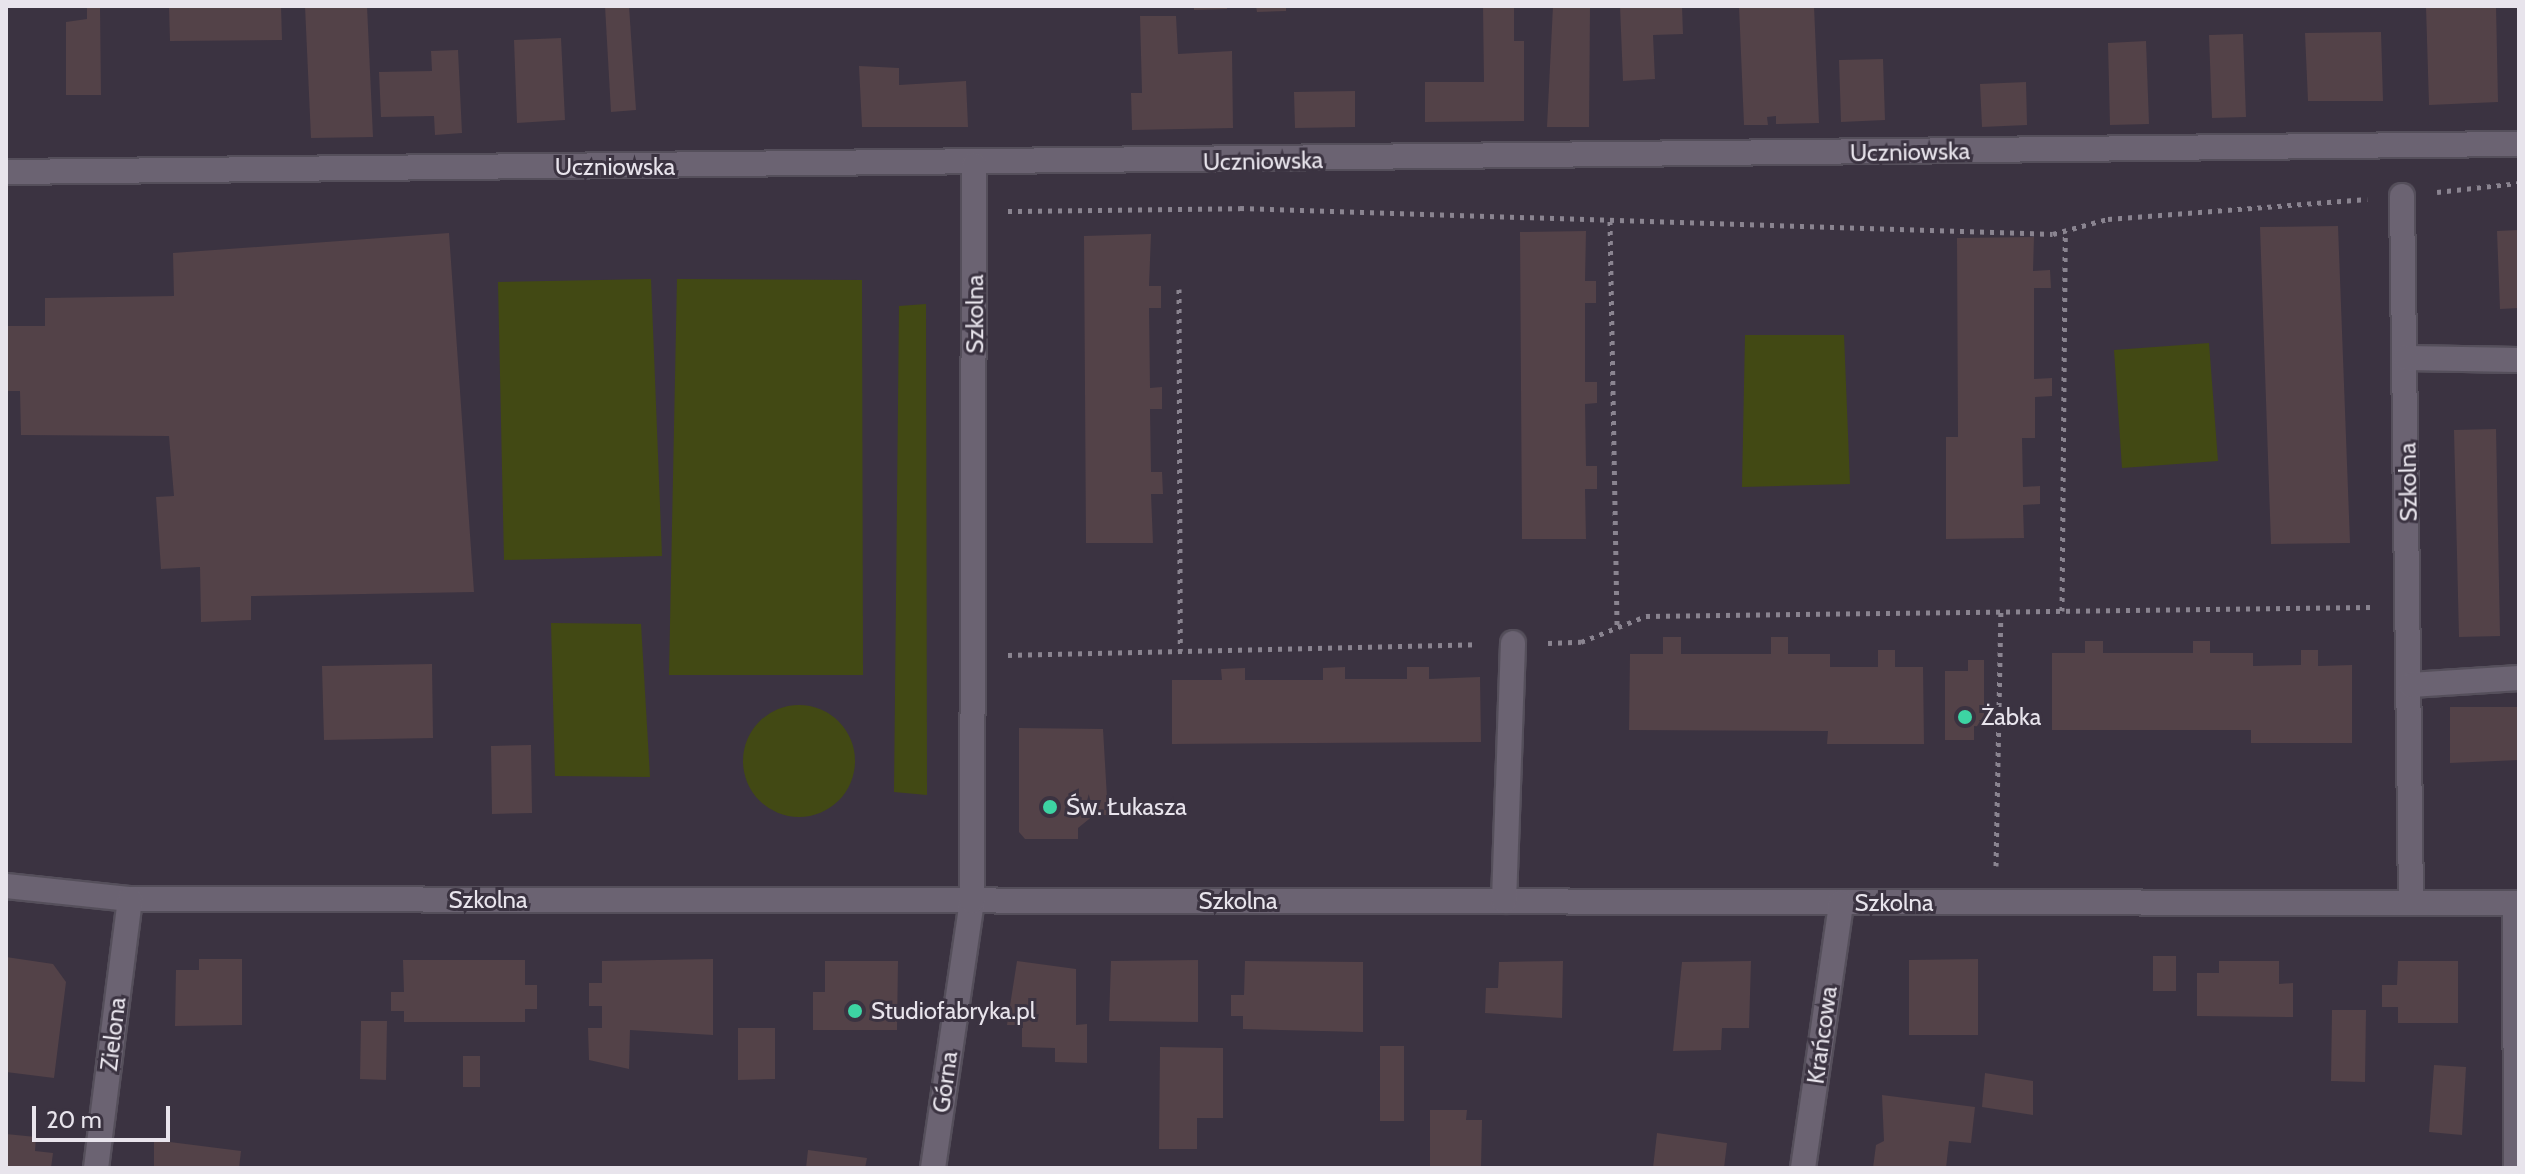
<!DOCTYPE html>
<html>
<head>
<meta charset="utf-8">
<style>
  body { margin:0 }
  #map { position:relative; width:2525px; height:1174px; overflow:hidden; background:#3b3341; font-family:Cabin,sans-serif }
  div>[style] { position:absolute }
  .green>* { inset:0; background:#424914 }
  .round { border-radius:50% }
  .building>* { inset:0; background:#534248 }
  .path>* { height:5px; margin-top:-2.5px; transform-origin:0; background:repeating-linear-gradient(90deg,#8a8490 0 4px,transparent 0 10px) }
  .roads { filter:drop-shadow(2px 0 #554f5b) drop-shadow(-2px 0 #554f5b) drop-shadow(0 2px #554f5b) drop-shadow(0 -2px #554f5b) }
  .minor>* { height:24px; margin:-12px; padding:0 12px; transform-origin:12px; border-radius:12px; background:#6b6372 }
  .dots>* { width:22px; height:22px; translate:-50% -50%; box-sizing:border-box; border:4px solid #3b3341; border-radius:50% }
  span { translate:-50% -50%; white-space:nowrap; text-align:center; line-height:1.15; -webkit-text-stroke:6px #3b3341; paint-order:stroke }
  .street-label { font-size:24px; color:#e8e4ec }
  .poi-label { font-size:24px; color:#e8e4ec }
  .left { translate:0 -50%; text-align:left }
  .frame { position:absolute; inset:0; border:8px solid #e8e4ec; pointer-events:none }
  .scale { position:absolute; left:32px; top:1106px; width:138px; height:36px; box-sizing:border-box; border:4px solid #e8e4ec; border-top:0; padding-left:10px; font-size:24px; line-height:28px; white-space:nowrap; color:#e8e4ec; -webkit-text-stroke:6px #3b3341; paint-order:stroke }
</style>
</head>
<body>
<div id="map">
  <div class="green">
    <i style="clip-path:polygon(651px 279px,662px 556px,504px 560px,498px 282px)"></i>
    <i style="clip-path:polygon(677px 279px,862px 280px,863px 675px,669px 675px)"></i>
    <i style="clip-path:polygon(926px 304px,927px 795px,894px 792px,899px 306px)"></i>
    <i style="clip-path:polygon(1745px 335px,1844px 335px,1850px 484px,1742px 487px)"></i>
    <i style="clip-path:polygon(2209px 343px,2218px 461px,2122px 468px,2114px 350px)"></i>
    <i style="clip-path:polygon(551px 623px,641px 624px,650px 777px,555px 776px)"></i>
    <i class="round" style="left:743px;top:705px;width:112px;height:112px"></i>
  </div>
  <div class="building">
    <i style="clip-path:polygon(87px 6px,100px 6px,101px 95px,66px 95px,66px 22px,87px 19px)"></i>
    <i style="clip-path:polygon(169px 6px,281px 6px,282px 40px,170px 41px)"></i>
    <i style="clip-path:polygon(305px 6px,367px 6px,373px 137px,311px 138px)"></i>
    <i style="clip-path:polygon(605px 6px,629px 6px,636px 110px,611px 112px)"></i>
    <i style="clip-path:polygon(1194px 6px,1227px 6px,1227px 9px,1194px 10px)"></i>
    <i style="clip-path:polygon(1256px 6px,1286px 6px,1286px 11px,1257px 12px)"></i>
    <i style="clip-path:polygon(1483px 6px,1514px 6px,1514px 41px,1524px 41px,1524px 121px,1425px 122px,1425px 82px,1484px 82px)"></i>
    <i style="clip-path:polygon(1553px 6px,1590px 6px,1589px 127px,1547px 127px)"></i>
    <i style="clip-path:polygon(1620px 6px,1682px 6px,1683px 34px,1653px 35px,1655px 79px,1623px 81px)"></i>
    <i style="clip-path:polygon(1739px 6px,1814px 6px,1819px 123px,1776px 124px,1776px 116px,1767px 117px,1768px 125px,1744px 125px)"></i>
    <i style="clip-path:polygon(2426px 6px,2496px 6px,2498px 102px,2429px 105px)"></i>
    <i style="clip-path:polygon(1140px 16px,1176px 16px,1178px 54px,1232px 51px,1233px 128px,1132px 130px,1131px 93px,1142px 93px)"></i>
    <i style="clip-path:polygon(2381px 32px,2383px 101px,2308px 101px,2305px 33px)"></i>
    <i style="clip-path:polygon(2243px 34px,2246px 117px,2212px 118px,2209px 35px)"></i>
    <i style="clip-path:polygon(561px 38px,565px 120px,517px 123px,514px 40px)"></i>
    <i style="clip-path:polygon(2146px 41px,2149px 124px,2110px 125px,2108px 43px)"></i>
    <i style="clip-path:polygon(458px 50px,462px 133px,435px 135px,434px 116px,381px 117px,379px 72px,432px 71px,431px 51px)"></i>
    <i style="clip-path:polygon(1883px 59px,1885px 120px,1841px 122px,1839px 60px)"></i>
    <i style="clip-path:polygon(859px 66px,899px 68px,899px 85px,966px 81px,968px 127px,862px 127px)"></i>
    <i style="clip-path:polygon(2026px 82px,2027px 125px,1982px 127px,1980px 84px)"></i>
    <i style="clip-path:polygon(1355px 91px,1355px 127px,1295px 128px,1294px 92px)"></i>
    <i style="clip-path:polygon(2338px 226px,2350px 543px,2271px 544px,2260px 227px)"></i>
    <i style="clip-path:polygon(2519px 230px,2519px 308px,2500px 309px,2497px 231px)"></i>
    <i style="clip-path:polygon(1586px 231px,1585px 281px,1596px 281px,1596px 303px,1585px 303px,1585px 382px,1597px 382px,1597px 403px,1585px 404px,1586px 466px,1597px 466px,1597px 489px,1585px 489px,1586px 539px,1522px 539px,1520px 232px)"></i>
    <i style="clip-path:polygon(449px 233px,474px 592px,251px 596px,251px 620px,201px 622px,200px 567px,161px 569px,156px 497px,174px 496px,169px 436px,21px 435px,20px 391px,6px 391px,6px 326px,45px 326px,45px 298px,174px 296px,173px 253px)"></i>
    <i style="clip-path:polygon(1151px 234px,1149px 286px,1161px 286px,1161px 308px,1149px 308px,1150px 388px,1162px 387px,1162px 409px,1150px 409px,1151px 472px,1162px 472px,1163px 494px,1151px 494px,1153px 543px,1086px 543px,1084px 236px)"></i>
    <i style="clip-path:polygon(2034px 237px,2033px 271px,2050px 270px,2051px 288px,2034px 288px,2034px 379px,2052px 378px,2052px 396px,2035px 397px,2035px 438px,2022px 438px,2023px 487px,2040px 486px,2040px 504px,2023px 505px,2024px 538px,1946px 539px,1946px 437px,1958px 437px,1957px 238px)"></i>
    <i style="clip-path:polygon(2496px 429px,2500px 636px,2459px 637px,2454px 430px)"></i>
    <i style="clip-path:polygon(1663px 637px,1681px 637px,1681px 654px,1771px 654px,1771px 637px,1788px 637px,1788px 654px,1830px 654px,1830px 667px,1878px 667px,1878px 650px,1895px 650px,1895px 667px,1923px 667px,1924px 744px,1827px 744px,1828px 731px,1629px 730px,1630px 654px,1663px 654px)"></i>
    <i style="clip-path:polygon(2085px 641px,2103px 641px,2103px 653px,2193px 653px,2193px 641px,2210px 641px,2210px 653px,2253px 653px,2253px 666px,2301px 665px,2301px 650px,2318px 650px,2318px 666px,2352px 665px,2352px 743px,2251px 743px,2251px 730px,2052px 730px,2052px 653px,2085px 653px)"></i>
    <i style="clip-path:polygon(1968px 660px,1984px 660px,1984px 727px,1974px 726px,1974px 740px,1945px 740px,1945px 671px,1968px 671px)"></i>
    <i style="clip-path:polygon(432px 664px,433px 738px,324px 740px,322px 666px)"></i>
    <i style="clip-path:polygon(1345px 667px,1345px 679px,1407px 679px,1407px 667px,1429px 667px,1429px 679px,1480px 677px,1481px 742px,1172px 744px,1172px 680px,1222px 680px,1221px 669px,1245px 668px,1245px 680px,1323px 680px,1323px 668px)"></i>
    <i style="clip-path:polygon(2450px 707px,2517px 707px,2519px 760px,2450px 763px)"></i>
    <i style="clip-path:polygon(1019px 728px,1103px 729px,1108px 815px,1094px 815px,1078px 828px,1078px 839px,1025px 839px,1019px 832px)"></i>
    <i style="clip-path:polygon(531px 745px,532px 813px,492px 814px,491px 746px)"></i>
    <i style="clip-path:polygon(2153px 956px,2176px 956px,2176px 991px,2153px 991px)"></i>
    <i style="clip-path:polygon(6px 957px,53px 964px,66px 982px,54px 1078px,6px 1072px)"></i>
    <i style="clip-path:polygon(199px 959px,242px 959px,242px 1025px,175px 1026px,176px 970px,199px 970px)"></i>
    <i style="clip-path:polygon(713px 959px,713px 1035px,630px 1030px,629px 1069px,589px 1060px,588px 1028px,602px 1028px,602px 1006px,589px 1006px,589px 983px,602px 983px,602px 961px)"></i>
    <i style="clip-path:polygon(1978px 959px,1978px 1035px,1909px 1035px,1909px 960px)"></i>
    <i style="clip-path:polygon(403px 960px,525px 960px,525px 985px,537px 985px,537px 1009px,525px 1009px,525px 1022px,404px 1022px,404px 1011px,391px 1011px,391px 992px,404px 992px)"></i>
    <i style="clip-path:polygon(1198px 960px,1198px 1022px,1109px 1021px,1111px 961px)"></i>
    <i style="clip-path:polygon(825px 961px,898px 961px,897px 1030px,813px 1030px,813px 992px,825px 992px)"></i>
    <i style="clip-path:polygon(1017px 961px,1076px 969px,1076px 1025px,1087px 1024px,1087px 1063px,1055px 1062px,1055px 1048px,1022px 1047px,1022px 1025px,1007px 1025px)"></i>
    <i style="clip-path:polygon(1245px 961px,1363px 962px,1363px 1032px,1243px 1029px,1243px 1016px,1231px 1016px,1231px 995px,1244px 995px)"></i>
    <i style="clip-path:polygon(1563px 961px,1562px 1018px,1485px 1013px,1486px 988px,1498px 988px,1499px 962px)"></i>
    <i style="clip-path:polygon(1751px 961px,1749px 1028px,1722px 1028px,1721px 1050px,1673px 1051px,1682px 962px)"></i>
    <i style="clip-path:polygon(2219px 961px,2279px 961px,2279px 984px,2293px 983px,2293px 1017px,2197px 1016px,2197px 973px,2219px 973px)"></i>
    <i style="clip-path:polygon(2398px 961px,2458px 961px,2458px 1023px,2398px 1023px,2398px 1007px,2382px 1007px,2382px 985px,2397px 985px)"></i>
    <i style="clip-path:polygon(2332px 1010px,2366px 1010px,2365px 1082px,2331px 1081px)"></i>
    <i style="clip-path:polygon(361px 1021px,387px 1021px,386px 1080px,360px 1079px)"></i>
    <i style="clip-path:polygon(738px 1028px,775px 1028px,775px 1079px,738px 1080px)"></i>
    <i style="clip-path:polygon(1380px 1046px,1404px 1046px,1404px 1121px,1380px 1121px)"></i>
    <i style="clip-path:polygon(1160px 1047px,1223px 1048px,1223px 1118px,1197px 1118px,1197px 1149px,1159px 1149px)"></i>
    <i style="clip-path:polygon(463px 1056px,480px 1056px,480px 1087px,463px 1087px)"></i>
    <i style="clip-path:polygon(2434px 1065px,2466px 1067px,2462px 1135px,2429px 1132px)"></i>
    <i style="clip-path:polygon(1985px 1073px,2033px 1081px,2033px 1115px,1982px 1107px)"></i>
    <i style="clip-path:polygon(1882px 1095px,1975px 1107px,1971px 1143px,1949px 1141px,1946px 1168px,1873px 1168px,1876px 1145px,1884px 1141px)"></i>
    <i style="clip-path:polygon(1430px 1110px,1467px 1110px,1466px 1120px,1482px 1120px,1481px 1168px,1430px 1168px)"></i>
    <i style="clip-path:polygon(1657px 1133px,1727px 1143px,1724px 1168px,1653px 1168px)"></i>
    <i style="clip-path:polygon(6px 1134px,36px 1137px,35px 1151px,53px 1153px,51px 1168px,6px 1168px)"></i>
    <i style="clip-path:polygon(154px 1140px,241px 1151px,239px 1168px,154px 1168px)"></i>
    <i style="clip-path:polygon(808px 1150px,867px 1158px,865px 1168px,806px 1168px)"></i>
  </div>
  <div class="path">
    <i style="left:2437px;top:192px;width:81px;rotate:-6.3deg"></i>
    <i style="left:1008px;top:211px;width:232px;rotate:-0.7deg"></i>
    <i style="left:1240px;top:208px;width:813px;rotate:1.83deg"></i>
    <i style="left:2053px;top:234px;width:57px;rotate:-15.3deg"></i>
    <i style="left:2108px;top:219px;width:260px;rotate:-4.4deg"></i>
    <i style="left:1610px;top:221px;width:407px;rotate:89deg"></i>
    <i style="left:1179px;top:289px;width:362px;rotate:89.8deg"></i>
    <i style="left:2062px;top:611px;width:380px;rotate:-89.5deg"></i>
    <i style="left:1548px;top:643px;width:33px;rotate:-2deg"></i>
    <i style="left:1581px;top:642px;width:70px;rotate:-21.8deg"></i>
    <i style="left:1646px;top:616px;width:727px;rotate:-0.71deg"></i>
    <i style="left:1008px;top:655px;width:470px;rotate:-1.3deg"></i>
    <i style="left:1996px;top:866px;width:254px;rotate:-88.9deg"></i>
  </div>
  <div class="roads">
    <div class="minor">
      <i style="left:6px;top:172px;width:2513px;rotate:-0.64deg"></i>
      <i style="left:2402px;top:196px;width:707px;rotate:89.27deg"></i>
      <i style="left:2406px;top:358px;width:113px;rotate:1deg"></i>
      <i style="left:2411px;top:685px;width:108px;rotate:-3.7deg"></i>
      <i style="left:6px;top:886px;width:125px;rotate:6deg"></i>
      <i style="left:130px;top:899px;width:2389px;rotate:0.1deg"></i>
      <i style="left:1504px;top:901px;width:258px;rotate:-88deg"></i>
      <i style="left:2515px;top:903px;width:265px;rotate:89.8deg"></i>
      <i style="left:96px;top:1168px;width:271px;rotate:-82.8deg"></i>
      <i style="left:933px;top:1168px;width:270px;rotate:-81.7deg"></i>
      <i style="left:972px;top:901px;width:736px;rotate:-89.84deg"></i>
      <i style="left:1803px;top:1168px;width:268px;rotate:-81.8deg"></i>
    </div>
  </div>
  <div class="dots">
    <i style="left:1965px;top:717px;background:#3dd4a3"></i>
    <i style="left:1050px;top:807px;background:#3dd4a3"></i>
    <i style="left:855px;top:1011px;background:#3dd4a3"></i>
  </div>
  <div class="street-label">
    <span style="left:1910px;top:152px;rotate:-1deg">Uczniowska</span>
    <span style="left:1263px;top:161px;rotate:-1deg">Uczniowska</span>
    <span style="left:615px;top:167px">Uczniowska</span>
    <span style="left:975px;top:314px;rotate:-90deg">Szkolna</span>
    <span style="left:2408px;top:482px;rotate:-91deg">Szkolna</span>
    <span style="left:488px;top:900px">Szkolna</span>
    <span style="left:1238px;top:901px">Szkolna</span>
    <span style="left:1894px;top:903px">Szkolna</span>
    <span style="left:113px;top:1034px;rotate:-83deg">Zielona</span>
    <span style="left:1822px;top:1035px;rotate:-82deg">Krańcowa</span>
    <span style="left:945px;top:1082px;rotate:-82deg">Górna</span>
  </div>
  <div class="poi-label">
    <span class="left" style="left:1981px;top:717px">Żabka</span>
    <span class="left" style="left:1066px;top:807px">Św. Łukasza</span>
    <span class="left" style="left:871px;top:1011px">Studiofabryka.pl</span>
  </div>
  <div class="frame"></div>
  <div class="scale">20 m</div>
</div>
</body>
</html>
